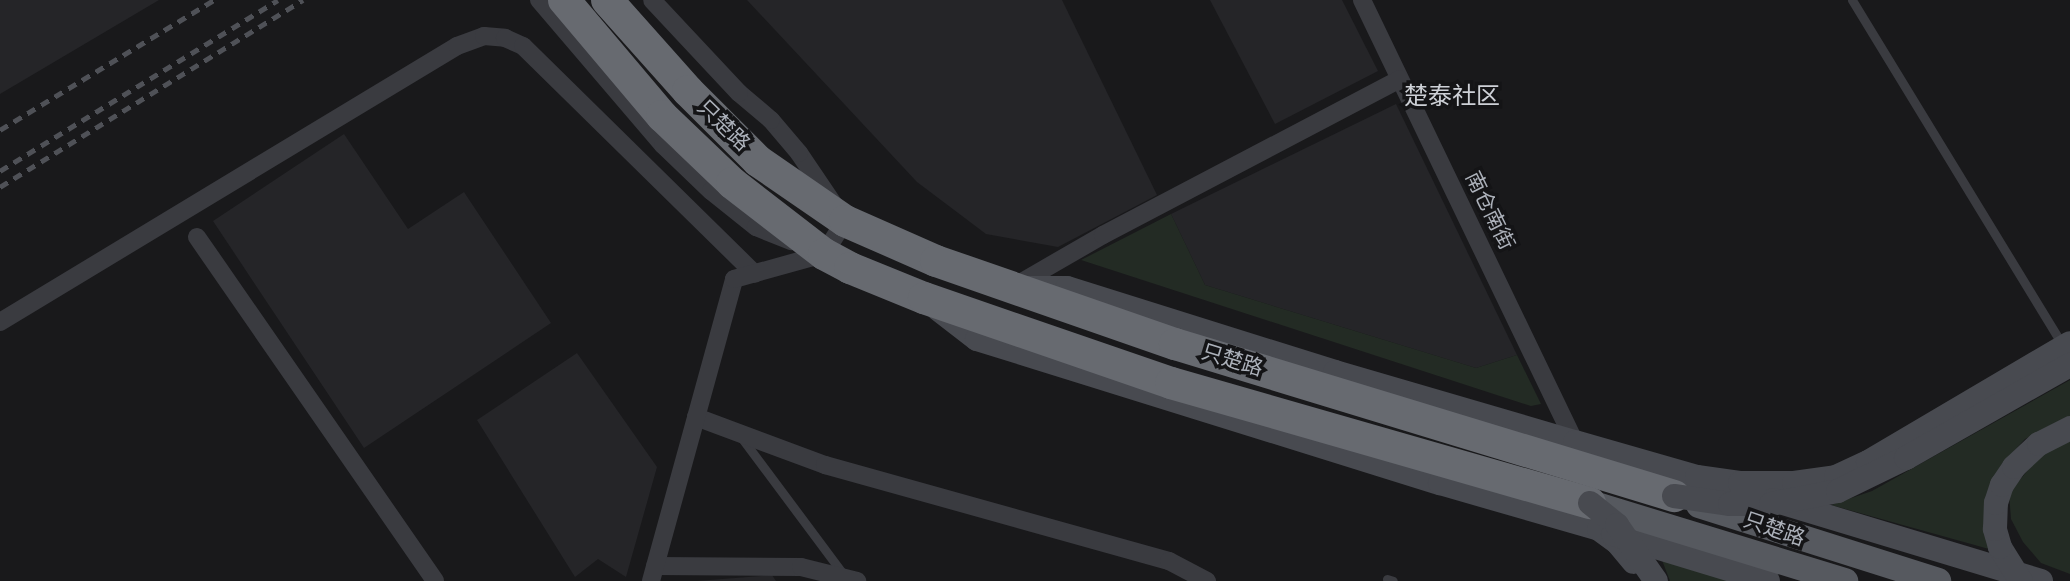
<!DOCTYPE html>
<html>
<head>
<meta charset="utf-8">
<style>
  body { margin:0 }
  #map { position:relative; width:2070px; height:581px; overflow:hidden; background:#19191b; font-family:"Varela Round","Noto Sans SC",sans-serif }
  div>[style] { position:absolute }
  .built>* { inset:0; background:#252528 }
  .green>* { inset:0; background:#232b24 }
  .lane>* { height:9px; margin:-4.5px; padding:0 4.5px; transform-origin:4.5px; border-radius:4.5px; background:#3a3b40 }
  .street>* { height:18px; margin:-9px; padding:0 9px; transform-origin:9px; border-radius:9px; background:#3a3b40 }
  .secondary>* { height:24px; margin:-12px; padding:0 12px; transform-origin:12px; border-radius:12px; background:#484a50 }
  .primary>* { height:26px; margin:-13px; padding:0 13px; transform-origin:13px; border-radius:13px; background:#56595f }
  .highway>* { height:32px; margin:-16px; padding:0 16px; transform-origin:16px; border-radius:16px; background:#676a70 }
  .rail>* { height:4.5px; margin-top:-2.25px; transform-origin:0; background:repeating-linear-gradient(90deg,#4f5157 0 9px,transparent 0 16px) }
  .secondary-bridge>* { height:24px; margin:-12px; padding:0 12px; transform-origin:12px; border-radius:12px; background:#484a50 }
  span { translate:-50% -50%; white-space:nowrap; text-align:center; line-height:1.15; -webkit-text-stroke:7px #141416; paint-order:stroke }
  .street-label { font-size:21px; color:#acb1ba }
  .quarter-label { font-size:24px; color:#cdd0d6 }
</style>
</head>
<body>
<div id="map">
  <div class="built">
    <i style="clip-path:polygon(0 0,159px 0,0 94px)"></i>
    <i style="clip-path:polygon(747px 0,1062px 0,1157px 195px,1058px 247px,986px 234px,917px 182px)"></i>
    <i style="clip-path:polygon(1210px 0,1342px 0,1378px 71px,1275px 124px)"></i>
    <i style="clip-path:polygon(1396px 104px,1517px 355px,1476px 368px,1205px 285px,1171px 214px)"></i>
    <i style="clip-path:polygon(344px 134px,408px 229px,464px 192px,551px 323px,364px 448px,213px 221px)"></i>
    <i style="clip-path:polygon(577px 353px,657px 467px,626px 577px,598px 559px,575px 577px,477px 420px)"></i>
    <i style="clip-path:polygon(772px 575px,776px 581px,697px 581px)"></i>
  </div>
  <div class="green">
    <i style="clip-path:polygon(1171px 214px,1205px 285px,1476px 368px,1517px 355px,1541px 404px,1531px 406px,1081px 260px)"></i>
    <i style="clip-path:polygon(2070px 380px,2070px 416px,2025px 439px,2001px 465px,1989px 549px,1831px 505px,1872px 491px)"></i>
    <i style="clip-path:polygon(2070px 436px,2070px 574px,2041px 563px,2023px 542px,2011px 519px,2009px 493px,2042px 453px)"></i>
    <i style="clip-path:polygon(1660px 555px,1729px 581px,1670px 581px)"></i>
  </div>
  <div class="lane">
    <i style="left:1852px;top:0;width:404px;rotate:58.6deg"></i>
    <i style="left:741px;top:437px;width:171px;rotate:53.3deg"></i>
    <i style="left:1387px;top:579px;width:6px;rotate:18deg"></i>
  </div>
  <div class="street">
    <i style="left:539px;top:0;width:191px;rotate:49.5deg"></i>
    <i style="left:663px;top:145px;width:66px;rotate:43.8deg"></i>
    <i style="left:711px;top:191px;width:58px;rotate:38.7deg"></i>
    <i style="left:756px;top:227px;width:38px;rotate:22deg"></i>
    <i style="left:1362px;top:0;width:491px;rotate:64.3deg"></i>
    <i style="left:197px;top:237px;width:418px;rotate:55.3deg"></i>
    <i style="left:1013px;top:287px;width:104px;rotate:-30deg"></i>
    <i style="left:1103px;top:235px;width:335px;rotate:-27.7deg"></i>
    <i style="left:0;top:322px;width:534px;rotate:-31.13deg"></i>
    <i style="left:457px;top:46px;width:29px;rotate:-20deg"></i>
    <i style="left:484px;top:36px;width:21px;rotate:5deg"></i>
    <i style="left:505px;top:38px;width:20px;rotate:24deg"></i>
    <i style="left:523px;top:46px;width:325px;rotate:44.5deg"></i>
    <i style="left:696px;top:417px;width:138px;rotate:20.4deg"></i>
    <i style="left:825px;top:465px;width:357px;rotate:15.6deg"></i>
    <i style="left:1169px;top:561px;width:43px;rotate:27.8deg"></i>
    <i style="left:655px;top:566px;width:146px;rotate:0.4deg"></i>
    <i style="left:801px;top:567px;width:58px;rotate:14deg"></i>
    <i style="left:651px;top:581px;width:313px;rotate:-74.6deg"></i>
    <i style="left:734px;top:279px;width:93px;rotate:-15.5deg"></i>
    <i style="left:824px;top:254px;width:39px;rotate:-58deg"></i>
    <i style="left:845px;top:221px;width:82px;rotate:-124.1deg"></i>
    <i style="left:799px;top:153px;width:43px;rotate:-130.3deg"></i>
    <i style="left:771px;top:120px;width:42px;rotate:-139.8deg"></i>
    <i style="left:739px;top:93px;width:127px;rotate:-133.1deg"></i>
  </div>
  <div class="secondary">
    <i style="left:1029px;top:288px;width:38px"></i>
    <i style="left:1067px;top:288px;width:281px;rotate:17.4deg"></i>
    <i style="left:1335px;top:372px;width:250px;rotate:16.3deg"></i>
    <i style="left:1575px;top:442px;width:127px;rotate:16deg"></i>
    <i style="left:1697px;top:477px;width:43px;rotate:7.9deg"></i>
    <i style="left:1740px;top:483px;width:54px"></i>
    <i style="left:1794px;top:483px;width:42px;rotate:-8.1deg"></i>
    <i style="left:1836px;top:477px;width:35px;rotate:-25deg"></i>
    <i style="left:1868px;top:462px;width:234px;rotate:-30.5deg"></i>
    <i style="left:938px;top:309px;width:49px;rotate:37.6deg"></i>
    <i style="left:977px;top:339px;width:485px;rotate:17.3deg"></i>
    <i style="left:1440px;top:483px;width:166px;rotate:16.1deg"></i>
    <i style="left:1599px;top:529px;width:22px;rotate:36deg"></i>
    <i style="left:1617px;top:542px;width:26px;rotate:50deg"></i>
    <i style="left:1773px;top:500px;width:280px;rotate:16.8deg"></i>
    <i style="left:1613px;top:534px;width:162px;rotate:16.9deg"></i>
  </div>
  <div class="primary">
    <i style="left:1590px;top:503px;width:267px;rotate:17deg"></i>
    <i style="left:1699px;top:505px;width:251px;rotate:17.6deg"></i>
  </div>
  <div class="highway">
    <i style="left:564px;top:0;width:152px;rotate:49.8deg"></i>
    <i style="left:662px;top:116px;width:97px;rotate:43.7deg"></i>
    <i style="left:732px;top:183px;width:116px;rotate:37.7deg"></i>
    <i style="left:824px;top:254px;width:30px;rotate:28deg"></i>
    <i style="left:850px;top:268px;width:80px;rotate:22.1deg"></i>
    <i style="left:924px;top:298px;width:261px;rotate:19deg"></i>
    <i style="left:1171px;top:383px;width:436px;rotate:16deg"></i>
    <i style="left:607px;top:0;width:122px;rotate:48.3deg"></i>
    <i style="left:688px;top:91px;width:99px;rotate:45deg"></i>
    <i style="left:758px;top:161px;width:106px;rotate:34.6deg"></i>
    <i style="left:845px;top:221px;width:99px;rotate:23.7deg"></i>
    <i style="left:936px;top:261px;width:253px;rotate:19.2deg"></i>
    <i style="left:1175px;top:344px;width:522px;rotate:16.94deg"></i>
  </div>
  <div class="rail">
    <i style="left:0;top:130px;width:250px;rotate:-31.3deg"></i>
    <i style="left:0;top:171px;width:326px;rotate:-31.6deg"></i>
    <i style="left:0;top:187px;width:356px;rotate:-31.7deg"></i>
  </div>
  <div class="secondary-bridge">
    <i style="left:1674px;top:496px;width:57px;rotate:8.1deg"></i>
    <i style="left:1730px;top:504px;width:41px"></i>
    <i style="left:1771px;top:504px;width:68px;rotate:-11deg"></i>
    <i style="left:1838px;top:491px;width:76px;rotate:-25.9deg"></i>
    <i style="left:1906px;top:458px;width:189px;rotate:-29.6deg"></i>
    <i style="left:1590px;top:503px;width:35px;rotate:39deg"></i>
    <i style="left:1617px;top:525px;width:68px;rotate:55.1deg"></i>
    <i style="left:2021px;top:581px;width:40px;rotate:-122deg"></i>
    <i style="left:2000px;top:547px;width:19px;rotate:-106deg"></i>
    <i style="left:1995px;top:529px;width:26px;rotate:-88deg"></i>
    <i style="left:1996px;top:503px;width:19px;rotate:-72deg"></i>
    <i style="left:2002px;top:485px;width:22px;rotate:-56deg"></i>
    <i style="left:2014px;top:467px;width:34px;rotate:-43deg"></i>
    <i style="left:2039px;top:444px;width:35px;rotate:-27deg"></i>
  </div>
  <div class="street-label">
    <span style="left:723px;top:126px;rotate:44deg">只楚路</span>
    <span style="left:1489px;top:211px;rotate:64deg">南仓南街</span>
    <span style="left:1232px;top:361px;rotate:17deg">只楚路</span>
    <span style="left:1774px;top:530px;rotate:19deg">只楚路</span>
  </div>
  <div class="quarter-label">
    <span style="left:1452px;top:97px">楚泰社区</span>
  </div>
</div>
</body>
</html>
